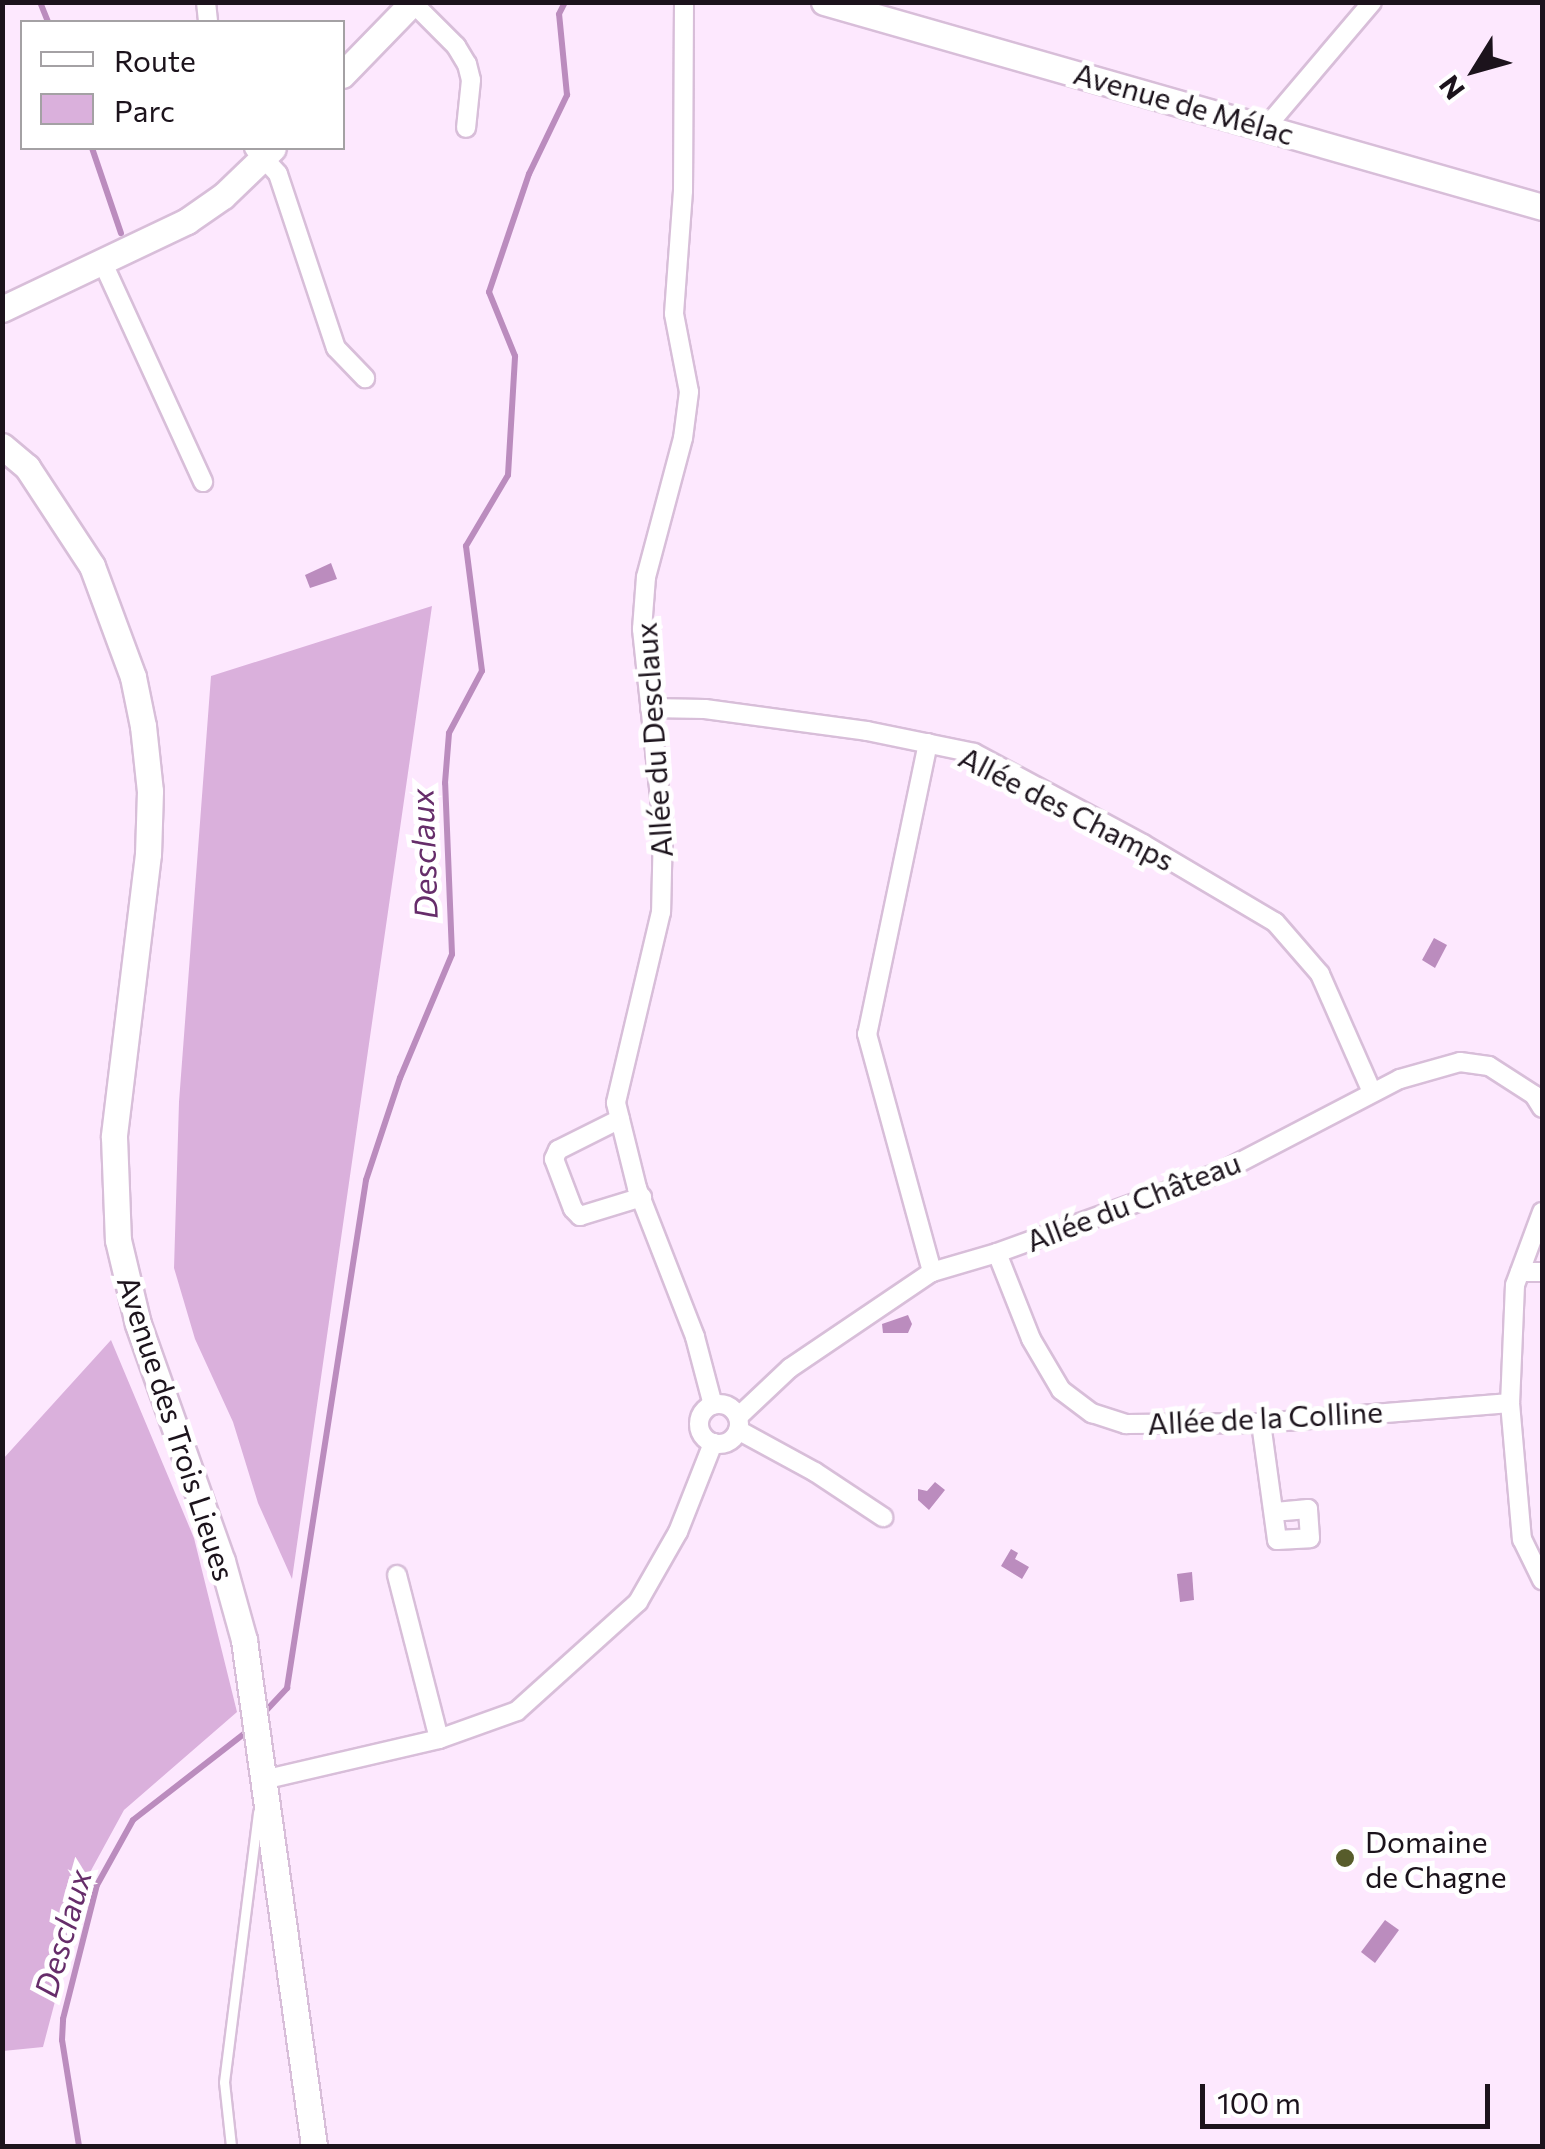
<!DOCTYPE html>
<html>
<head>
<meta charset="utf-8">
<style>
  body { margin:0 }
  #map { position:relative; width:1545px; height:2149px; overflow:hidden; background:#fde8fe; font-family:Commissioner,sans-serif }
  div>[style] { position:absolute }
  .green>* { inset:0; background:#dab0dc }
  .water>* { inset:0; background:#bb8cbe }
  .stream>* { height:6px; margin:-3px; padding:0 3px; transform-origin:3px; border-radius:3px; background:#bb8cbe }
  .roads { filter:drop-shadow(2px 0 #d8bed9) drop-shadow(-2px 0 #d8bed9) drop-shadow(0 2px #d8bed9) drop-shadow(0 -2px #d8bed9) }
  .lane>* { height:9px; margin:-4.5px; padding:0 4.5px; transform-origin:4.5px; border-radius:4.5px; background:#fff }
  .street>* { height:18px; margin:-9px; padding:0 9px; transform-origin:9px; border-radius:9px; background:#fff }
  .street>.ring { margin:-9px; padding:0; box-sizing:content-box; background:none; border:18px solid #fff; border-radius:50% }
  .secondary>* { height:25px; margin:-12.5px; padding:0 12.5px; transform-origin:12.5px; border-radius:12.5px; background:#fff }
  .dots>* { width:28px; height:28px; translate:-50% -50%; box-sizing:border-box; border:5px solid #fff; border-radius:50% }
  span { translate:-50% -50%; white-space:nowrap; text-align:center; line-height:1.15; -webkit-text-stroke:10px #fff; paint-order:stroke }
  .street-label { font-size:30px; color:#1c131c }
  .poi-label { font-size:30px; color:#1c131c }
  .left { translate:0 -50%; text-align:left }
  .water-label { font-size:32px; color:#662d6a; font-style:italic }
  .frame { position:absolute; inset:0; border:5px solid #1c131c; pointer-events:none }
  .legend { position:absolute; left:20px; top:20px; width:325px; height:130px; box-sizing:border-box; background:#fff; border:2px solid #a4a1a4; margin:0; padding:12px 18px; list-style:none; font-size:30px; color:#1c131c }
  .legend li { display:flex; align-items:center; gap:20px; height:50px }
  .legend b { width:50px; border:2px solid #a4a1a4 }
  .north { position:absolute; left:1425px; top:20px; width:100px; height:100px; -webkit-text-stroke:8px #fff; paint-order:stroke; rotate:233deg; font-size:28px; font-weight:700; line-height:40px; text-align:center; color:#1c131c }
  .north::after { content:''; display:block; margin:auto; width:35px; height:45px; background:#1c131c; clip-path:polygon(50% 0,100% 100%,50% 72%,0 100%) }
  .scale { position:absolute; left:1200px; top:2084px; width:290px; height:45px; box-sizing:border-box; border:5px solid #1c131c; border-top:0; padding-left:12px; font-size:30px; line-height:35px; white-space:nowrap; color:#1c131c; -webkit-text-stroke:8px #fff; paint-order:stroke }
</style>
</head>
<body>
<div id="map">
  <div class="green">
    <i style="clip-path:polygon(432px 606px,292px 1579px,258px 1503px,233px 1422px,195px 1339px,174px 1268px,179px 1102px,211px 676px)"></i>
    <i style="clip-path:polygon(111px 1340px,194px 1538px,237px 1712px,124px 1810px,88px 1876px,43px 2047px,3px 2051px,3px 1459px)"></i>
  </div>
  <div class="water">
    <i style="clip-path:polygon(331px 563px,337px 579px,310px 588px,305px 575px)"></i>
    <i style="clip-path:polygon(1434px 938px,1447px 945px,1435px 968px,1422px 960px)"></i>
    <i style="clip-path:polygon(908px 1315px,912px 1324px,908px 1333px,883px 1333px,882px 1324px)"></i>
    <i style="clip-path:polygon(935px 1482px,945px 1490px,929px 1510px,918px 1500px,918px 1489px,927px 1491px)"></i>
    <i style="clip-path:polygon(1011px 1549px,1018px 1553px,1015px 1559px,1029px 1567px,1022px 1579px,1001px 1566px)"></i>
    <i style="clip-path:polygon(1192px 1572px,1194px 1600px,1180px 1602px,1177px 1574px)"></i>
    <i style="clip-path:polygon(1385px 1920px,1399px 1930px,1375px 1963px,1361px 1952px)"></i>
  </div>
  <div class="stream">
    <i style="left:40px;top:2px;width:22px;rotate:68deg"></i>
    <i style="left:92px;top:148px;width:90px;rotate:71.2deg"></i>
    <i style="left:262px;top:1715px;width:37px;rotate:-47deg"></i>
    <i style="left:287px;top:1688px;width:514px;rotate:-81.16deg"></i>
    <i style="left:366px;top:1180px;width:108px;rotate:-71.6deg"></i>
    <i style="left:400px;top:1078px;width:134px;rotate:-67.2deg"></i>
    <i style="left:452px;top:954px;width:171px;rotate:-92.3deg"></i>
    <i style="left:445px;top:783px;width:50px;rotate:-85.4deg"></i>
    <i style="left:449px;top:733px;width:70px;rotate:-62deg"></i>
    <i style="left:482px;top:671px;width:126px;rotate:-97.3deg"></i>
    <i style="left:466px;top:546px;width:82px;rotate:-59.4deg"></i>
    <i style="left:508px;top:475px;width:119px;rotate:-86.6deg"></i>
    <i style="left:515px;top:356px;width:69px;rotate:-112.1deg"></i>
    <i style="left:489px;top:292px;width:125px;rotate:-71.3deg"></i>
    <i style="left:529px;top:174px;width:88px;rotate:-64.3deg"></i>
    <i style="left:567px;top:95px;width:81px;rotate:-95.6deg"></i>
    <i style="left:559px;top:14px;width:13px;rotate:-63deg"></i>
    <i style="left:79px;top:2146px;width:107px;rotate:-99.1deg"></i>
    <i style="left:62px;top:2040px;width:21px;rotate:-87deg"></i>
    <i style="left:63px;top:2019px;width:138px;rotate:-75.8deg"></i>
    <i style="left:97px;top:1885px;width:74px;rotate:-61deg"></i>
    <i style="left:133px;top:1820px;width:140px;rotate:-37.8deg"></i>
  </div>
  <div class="roads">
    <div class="lane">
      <i style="left:231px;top:2146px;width:64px;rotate:-96.2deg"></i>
      <i style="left:224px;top:2082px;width:272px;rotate:-82.8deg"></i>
    </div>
    <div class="street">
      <i style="left:206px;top:2px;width:20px;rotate:84deg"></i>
      <i style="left:684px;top:2px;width:189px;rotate:90.3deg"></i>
      <i style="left:683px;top:191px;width:123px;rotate:94.2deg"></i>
      <i style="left:674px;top:314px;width:79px;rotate:79.1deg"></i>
      <i style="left:689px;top:392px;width:46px;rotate:97.4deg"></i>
      <i style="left:683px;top:438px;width:144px;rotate:104.9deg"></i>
      <i style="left:646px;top:577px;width:52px;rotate:94.4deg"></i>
      <i style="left:642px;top:629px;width:199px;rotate:83.9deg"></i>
      <i style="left:663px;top:827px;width:85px;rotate:91.3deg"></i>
      <i style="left:661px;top:912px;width:196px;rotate:103.3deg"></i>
      <i style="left:616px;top:1103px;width:88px;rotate:76.1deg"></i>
      <i style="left:637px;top:1188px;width:160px;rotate:68.7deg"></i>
      <i style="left:695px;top:1337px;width:70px;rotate:75.2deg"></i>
      <i style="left:413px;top:3px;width:61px;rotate:45deg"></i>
      <i style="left:456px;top:46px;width:21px;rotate:59deg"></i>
      <i style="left:467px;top:64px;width:16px;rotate:76deg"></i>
      <i style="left:471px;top:80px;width:48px;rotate:95.9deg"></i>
      <i style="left:1267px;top:126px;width:162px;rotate:-49.7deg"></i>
      <i style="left:254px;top:148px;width:35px;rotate:47deg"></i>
      <i style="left:278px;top:174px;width:183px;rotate:71.6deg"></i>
      <i style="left:336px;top:348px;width:42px;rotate:46deg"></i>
      <i style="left:102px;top:261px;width:243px;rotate:65.4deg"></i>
      <i style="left:650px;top:708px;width:55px;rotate:1deg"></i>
      <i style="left:705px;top:709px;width:163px;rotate:7.7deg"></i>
      <i style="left:867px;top:731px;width:109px;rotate:11.6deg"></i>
      <i style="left:974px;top:753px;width:192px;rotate:28.3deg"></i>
      <i style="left:1143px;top:844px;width:153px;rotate:30.6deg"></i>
      <i style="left:1275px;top:922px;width:69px;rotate:49.1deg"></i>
      <i style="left:1320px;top:974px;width:129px;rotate:66.2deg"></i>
      <i style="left:928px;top:743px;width:297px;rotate:101.8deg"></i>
      <i style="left:867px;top:1034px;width:247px;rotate:74.7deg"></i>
      <i style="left:620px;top:1119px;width:69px;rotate:153.4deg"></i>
      <i style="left:558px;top:1150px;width:10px;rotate:114deg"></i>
      <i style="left:554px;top:1159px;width:53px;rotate:69.2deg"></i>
      <i style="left:573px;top:1209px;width:10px;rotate:45deg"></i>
      <i style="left:580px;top:1216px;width:65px;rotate:-17deg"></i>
      <i style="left:1542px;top:1212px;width:78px;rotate:110.3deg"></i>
      <i style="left:1515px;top:1285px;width:118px;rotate:92.4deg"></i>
      <i style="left:1510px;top:1403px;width:137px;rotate:85deg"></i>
      <i style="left:1522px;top:1539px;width:46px;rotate:64deg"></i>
      <i style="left:997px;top:1253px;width:92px;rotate:68.4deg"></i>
      <i style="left:1031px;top:1339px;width:59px;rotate:59.5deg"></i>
      <i style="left:1061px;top:1390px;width:39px;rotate:37deg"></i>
      <i style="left:1092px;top:1413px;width:36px;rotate:18deg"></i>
      <i style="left:1126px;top:1424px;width:135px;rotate:-0.4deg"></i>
      <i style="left:1261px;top:1423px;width:250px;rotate:-4.6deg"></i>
      <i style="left:1520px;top:1272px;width:22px"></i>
      <i class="ring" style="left:699px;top:1404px;width:22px;height:22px"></i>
      <i style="left:738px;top:1417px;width:71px;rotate:-43.3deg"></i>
      <i style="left:790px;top:1368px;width:171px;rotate:-34.1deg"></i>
      <i style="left:932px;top:1272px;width:68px;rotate:-16.3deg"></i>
      <i style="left:997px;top:1253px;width:240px;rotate:-19.9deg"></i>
      <i style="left:1223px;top:1171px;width:199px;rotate:-27.5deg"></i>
      <i style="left:1400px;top:1079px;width:62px;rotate:-15.8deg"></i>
      <i style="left:1460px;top:1062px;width:29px;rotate:8deg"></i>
      <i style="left:1489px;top:1066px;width:54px;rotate:32.8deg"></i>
      <i style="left:1534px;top:1095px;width:15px;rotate:58deg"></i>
      <i style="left:1261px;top:1423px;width:118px;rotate:82.2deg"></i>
      <i style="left:1277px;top:1540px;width:33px;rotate:-3deg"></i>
      <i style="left:1310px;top:1538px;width:29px;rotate:-94deg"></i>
      <i style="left:1308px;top:1509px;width:33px;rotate:175deg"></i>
      <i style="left:738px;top:1430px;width:88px;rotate:28.6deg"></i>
      <i style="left:815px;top:1472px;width:82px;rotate:33.5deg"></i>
      <i style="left:397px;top:1575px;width:169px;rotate:75.6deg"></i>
      <i style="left:263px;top:1780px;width:181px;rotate:-13.1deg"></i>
      <i style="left:439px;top:1739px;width:83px;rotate:-19.7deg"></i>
      <i style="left:517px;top:1711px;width:163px;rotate:-42deg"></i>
      <i style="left:638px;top:1602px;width:81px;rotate:-60.3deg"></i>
      <i style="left:678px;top:1532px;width:96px;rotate:-68.5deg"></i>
    </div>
    <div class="secondary">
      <i style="left:824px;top:2px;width:747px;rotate:15.93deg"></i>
      <i style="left:342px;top:75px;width:102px;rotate:-45.8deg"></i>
      <i style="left:2px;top:309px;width:205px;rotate:-25.4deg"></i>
      <i style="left:187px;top:221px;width:44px;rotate:-34.8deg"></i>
      <i style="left:223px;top:196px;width:69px;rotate:-43.8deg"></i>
      <i style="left:2px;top:446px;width:33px;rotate:40deg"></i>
      <i style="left:27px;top:467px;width:118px;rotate:56.7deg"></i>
      <i style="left:92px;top:566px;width:118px;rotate:69.7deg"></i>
      <i style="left:133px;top:677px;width:50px;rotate:78.5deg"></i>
      <i style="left:143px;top:726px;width:65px;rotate:83.9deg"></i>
      <i style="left:150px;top:791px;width:63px;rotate:91.8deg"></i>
      <i style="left:148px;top:854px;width:285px;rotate:96.9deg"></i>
      <i style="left:114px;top:1137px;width:103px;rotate:87.8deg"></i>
      <i style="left:118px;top:1240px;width:86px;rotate:76.6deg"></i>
      <i style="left:138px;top:1324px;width:251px;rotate:70.5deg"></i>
      <i style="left:222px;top:1561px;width:82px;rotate:74.4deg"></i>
      <i style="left:244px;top:1640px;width:511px;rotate:82.12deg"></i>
    </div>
  </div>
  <div class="dots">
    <i style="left:1345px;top:1858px;background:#575c2b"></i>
  </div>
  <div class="street-label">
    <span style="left:1184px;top:103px;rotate:16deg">Avenue de Mélac</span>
    <span style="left:653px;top:740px;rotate:-94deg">Allée du Desclaux</span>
    <span style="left:1067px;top:808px;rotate:27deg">Allée des Champs</span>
    <span style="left:1133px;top:1201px;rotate:-21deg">Allée du Château</span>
    <span style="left:1265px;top:1417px;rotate:-3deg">Allée de la Colline</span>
    <span style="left:177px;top:1428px;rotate:72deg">Avenue des Trois Lieues</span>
  </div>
  <div class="poi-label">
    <span class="left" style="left:1365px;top:1858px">Domaine<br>de Chagne</span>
  </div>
  <div class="water-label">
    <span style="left:423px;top:854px;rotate:-92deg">Desclaux</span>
    <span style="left:62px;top:1933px;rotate:-74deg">Desclaux</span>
  </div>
  <div class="frame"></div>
  <ul class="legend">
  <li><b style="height:12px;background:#fff"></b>Route</li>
  <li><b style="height:28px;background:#dab0dc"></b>Parc</li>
  </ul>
  <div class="north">N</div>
  <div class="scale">100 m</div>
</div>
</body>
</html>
